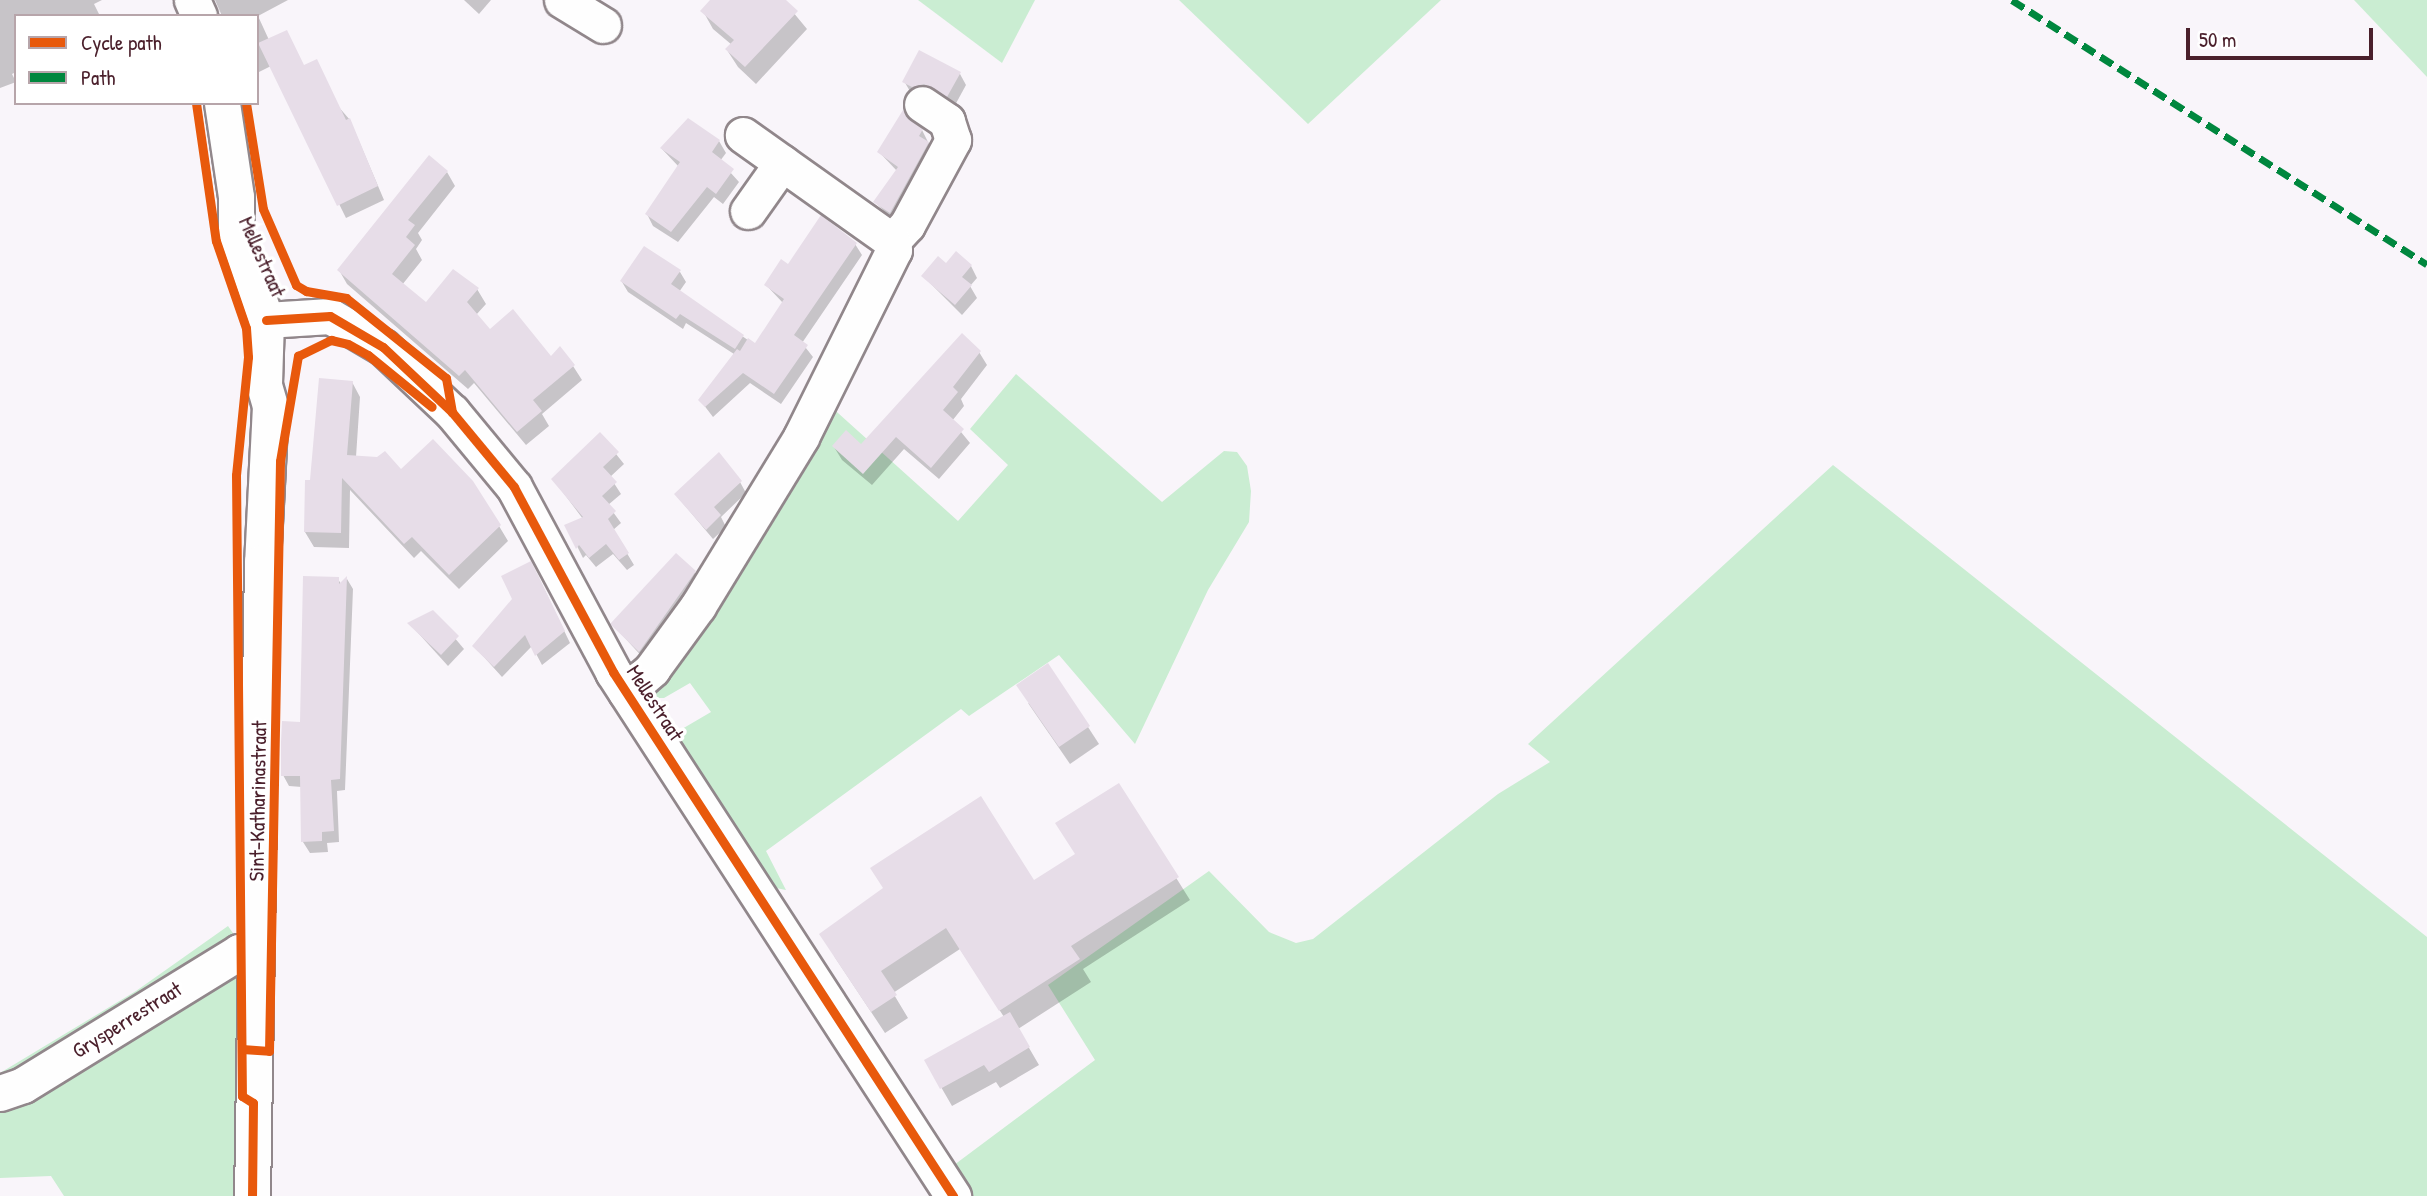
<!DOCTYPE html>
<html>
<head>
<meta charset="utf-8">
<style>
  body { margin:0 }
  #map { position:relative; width:2427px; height:1196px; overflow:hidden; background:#f9f5fa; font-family:"Patrick Hand",sans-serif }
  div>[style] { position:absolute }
  .green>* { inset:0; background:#caedd2 }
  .shadow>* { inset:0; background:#0003 }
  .building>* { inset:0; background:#e7dde8 }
  .roads { filter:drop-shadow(2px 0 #91878b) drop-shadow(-2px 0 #91878b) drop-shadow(0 2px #91878b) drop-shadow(0 -2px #91878b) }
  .minor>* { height:35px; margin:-17.5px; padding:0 17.5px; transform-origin:17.5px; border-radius:17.5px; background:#fefefe }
  .quiet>* { height:7px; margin-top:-3.5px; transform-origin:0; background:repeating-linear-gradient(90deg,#00873e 0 14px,transparent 0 21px) }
  .cycleway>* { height:9px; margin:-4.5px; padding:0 4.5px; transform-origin:4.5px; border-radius:4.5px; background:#e8590c }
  span { translate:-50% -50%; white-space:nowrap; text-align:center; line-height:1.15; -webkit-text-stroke:7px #fff; paint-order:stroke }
  .street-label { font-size:21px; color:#4a1f2b }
  .legend { position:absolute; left:14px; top:14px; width:245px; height:91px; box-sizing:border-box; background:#fff; border:2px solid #b7a5aa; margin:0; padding:9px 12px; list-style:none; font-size:21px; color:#4a1f2b }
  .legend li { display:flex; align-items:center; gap:14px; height:35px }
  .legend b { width:35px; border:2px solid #b7a5aa }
  .scale { position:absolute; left:2186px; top:28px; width:187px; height:32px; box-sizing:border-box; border:4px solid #4a1f2b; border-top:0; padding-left:9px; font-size:21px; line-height:24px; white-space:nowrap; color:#4a1f2b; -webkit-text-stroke:5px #fff; paint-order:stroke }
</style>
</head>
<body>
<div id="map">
  <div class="green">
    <i style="clip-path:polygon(918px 0,1035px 0,1002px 63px)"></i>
    <i style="clip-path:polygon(1179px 0,1441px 0,1308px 124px)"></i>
    <i style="clip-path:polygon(2354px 0,2427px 0,2427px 77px)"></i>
    <i style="clip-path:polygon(1016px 374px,1162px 502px,1224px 451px,1237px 452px,1247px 466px,1251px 491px,1249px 522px,1208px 590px,1135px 744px,1059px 655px,969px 716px,961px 709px,766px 851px,786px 890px,766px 886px,670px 736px,711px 712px,690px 683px,664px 698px,649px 698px,828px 404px,958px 521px,1008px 465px,970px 429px)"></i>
    <i style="clip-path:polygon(1833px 465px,2427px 937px,2427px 1196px,968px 1196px,950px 1168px,1095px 1060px,1048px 985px,1209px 871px,1269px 932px,1296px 943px,1313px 939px,1498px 794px,1550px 762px,1528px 744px)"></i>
    <i style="clip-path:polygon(228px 926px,235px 936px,0 1085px,0 1073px,136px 991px)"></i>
    <i style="clip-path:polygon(227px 971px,238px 977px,235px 1196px,64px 1196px,51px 1176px,0 1178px,0 1106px)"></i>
  </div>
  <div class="shadow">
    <i style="clip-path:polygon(0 0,102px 0,94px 4px,100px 16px,16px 16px,16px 72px,12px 74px,16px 82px,0 88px)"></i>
    <i style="clip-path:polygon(215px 0,288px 0,258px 16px,269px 40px,304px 67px,350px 120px,384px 200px,346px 218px,271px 66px,257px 73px,257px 16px,222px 16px)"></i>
    <i style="clip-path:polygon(464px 0,491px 0,479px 14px)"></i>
    <i style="clip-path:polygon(712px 0,783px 0,807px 29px,756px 84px,738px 67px,727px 50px,732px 45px,713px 29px,703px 11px)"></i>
    <i style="clip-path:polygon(960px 74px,966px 85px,954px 107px,911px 93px,904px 81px)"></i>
    <i style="clip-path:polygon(922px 130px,934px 154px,896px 223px,875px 202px,897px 171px,879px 152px)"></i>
    <i style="clip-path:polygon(719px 141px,726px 153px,720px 161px,739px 182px,723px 204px,714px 197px,678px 242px,653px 226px,647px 214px,679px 167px,662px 149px)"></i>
    <i style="clip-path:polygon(447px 172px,455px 186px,418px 233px,422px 240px,416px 249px,422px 260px,402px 285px,427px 305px,477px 289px,486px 304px,476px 315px,489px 332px,573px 366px,582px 380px,542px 414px,549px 426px,526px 445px,474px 383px,468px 389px,347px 284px,339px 270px)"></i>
    <i style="clip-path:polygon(855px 244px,862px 255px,802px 343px,813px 357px,781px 404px,750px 383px,713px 417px,700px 400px,734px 354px,686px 323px,683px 329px,628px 292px,622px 282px,680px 272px,686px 282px,679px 292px,755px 345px,783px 303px,766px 285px,788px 266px)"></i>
    <i style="clip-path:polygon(946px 265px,971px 266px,977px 278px,970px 286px,977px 298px,962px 315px,923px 276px)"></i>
    <i style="clip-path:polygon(979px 352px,987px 365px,961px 399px,964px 406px,952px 421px,970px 443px,939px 479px,904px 449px,872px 485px,842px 460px,834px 447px,861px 446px)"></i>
    <i style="clip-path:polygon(352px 382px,360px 397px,356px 457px,401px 472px,499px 526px,508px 541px,459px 589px,421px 551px,414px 558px,350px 490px,349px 548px,314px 547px,305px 532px,312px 481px)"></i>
    <i style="clip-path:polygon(600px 434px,624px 464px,610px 477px,621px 494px,608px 505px,621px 523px,613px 530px,634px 565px,627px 570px,613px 554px,596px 567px,586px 555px,583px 558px,567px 526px,583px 519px,553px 479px)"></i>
    <i style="clip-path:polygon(740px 482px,746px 493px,721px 517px,726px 527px,713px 539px,676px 495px)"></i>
    <i style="clip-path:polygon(694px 572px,701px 584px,647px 662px,612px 624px)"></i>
    <i style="clip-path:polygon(537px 574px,570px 643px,542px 665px,532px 646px,502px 677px,474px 646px)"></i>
    <i style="clip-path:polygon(338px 579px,341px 584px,347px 579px,353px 589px,345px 790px,337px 791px,339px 842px,327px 843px,328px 852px,310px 853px,303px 842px,302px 787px,289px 786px,283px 775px,302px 723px)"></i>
    <i style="clip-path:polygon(433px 612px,464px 649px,448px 666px,410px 624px)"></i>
    <i style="clip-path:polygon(1028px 703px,1088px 727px,1099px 744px,1070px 764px)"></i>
    <i style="clip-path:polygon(1118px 785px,1190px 900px,1083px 969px,1091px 982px,1018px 1029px,1039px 1065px,1000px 1088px,996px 1082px,952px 1106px,926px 1061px,1004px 1017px,960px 949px,893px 993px,908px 1018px,885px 1033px,834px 956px,1033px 883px,1076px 855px)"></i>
  </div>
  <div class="building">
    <i style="clip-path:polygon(710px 0,786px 0,798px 11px,745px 67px,725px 49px,734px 40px,700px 11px)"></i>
    <i style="clip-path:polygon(287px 30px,304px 65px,317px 59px,346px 120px,350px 118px,378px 186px,337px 206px,258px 43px)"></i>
    <i style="clip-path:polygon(919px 50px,961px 72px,947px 97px,924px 84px,912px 87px,902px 82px)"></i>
    <i style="clip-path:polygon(903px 110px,923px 129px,919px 136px,929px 142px,890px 213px,873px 202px,898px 167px,877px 152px)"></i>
    <i style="clip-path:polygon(688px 118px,720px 140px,712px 152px,734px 169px,716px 194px,707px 187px,671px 232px,645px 214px,680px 162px,660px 148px)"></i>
    <i style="clip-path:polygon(429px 155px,448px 171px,408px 220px,415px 225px,406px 237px,415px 245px,392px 274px,426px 302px,453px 269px,479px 288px,467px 302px,490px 329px,513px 309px,551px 356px,560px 346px,575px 365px,533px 400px,542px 411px,517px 432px,465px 370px,459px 376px,337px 270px)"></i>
    <i style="clip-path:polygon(821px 215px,857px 243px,794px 335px,808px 345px,774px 394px,743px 373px,705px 407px,698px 400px,737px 349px,740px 351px,748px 338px,755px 343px,784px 299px,764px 285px,781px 259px,788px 264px)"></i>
    <i style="clip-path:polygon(644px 246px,681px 270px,671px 284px,744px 335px,735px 349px,680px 314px,676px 319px,620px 281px)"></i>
    <i style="clip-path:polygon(956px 251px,972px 265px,962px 277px,972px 285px,955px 305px,921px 276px,938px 256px,946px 263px)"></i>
    <i style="clip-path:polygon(962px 333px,981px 351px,953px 387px,958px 392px,943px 410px,964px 429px,931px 468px,896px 437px,863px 474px,832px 446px,846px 430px,861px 444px)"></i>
    <i style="clip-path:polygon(319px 378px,353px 381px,347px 455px,377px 457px,385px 451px,401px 469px,433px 439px,473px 481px,501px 525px,449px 575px,412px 537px,404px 544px,342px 478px,341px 533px,304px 532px,305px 480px,310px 480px)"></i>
    <i style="clip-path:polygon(600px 432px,619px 452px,603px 467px,617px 482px,602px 496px,616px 511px,608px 519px,629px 553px,619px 560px,606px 544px,589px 558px,579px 545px,576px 549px,564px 525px,583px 517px,551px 479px)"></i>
    <i style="clip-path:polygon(719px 452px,742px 481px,714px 507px,721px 515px,706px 530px,674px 494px)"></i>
    <i style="clip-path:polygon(676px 553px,696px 571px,639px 652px,610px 624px)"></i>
    <i style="clip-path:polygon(531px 561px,565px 631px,535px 656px,525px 635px,494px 667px,472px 646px,512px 599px,501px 576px)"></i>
    <i style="clip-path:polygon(303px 576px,339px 577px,339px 584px,347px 576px,340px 779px,331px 780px,334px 831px,322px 832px,322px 841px,301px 842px,300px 776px,281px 776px,281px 742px,282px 721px,300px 722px)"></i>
    <i style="clip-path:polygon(433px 610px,459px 636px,441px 655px,407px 623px)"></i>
    <i style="clip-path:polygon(1048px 663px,1090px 726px,1059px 747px,1016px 685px)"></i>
    <i style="clip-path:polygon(1119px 783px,1179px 877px,1071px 946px,1080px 959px,999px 1011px,946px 928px,881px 971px,897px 995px,871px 1012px,819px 934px,883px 888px,870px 868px,981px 796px,1034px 880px,1075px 854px,1055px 823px)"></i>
    <i style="clip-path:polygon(1010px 1012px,1030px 1047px,989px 1072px,984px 1065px,940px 1089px,924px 1060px)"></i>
  </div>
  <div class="roads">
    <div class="minor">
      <i style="left:192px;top:0;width:17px;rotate:66deg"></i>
      <i style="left:562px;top:0;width:48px;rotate:31.4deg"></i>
      <i style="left:222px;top:103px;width:95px;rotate:81.5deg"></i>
      <i style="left:236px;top:197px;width:36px;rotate:90deg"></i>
      <i style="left:236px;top:233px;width:92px;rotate:71deg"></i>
      <i style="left:266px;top:320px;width:65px;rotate:91.8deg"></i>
      <i style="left:264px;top:385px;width:22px;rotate:74deg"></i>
      <i style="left:270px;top:406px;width:156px;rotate:92.9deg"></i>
      <i style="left:262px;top:562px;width:634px;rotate:90.9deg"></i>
      <i style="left:748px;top:211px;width:59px;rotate:-54.7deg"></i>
      <i style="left:892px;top:241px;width:22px;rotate:-47deg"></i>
      <i style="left:907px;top:225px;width:97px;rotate:-61.6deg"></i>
      <i style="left:953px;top:140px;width:20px;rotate:-108deg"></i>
      <i style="left:947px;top:121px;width:30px;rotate:-146deg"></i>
      <i style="left:266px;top:320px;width:64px;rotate:-3.6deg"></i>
      <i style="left:330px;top:316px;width:61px;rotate:30.3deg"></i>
      <i style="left:383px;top:347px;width:95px;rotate:43.3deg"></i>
      <i style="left:452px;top:412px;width:97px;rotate:50.4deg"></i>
      <i style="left:514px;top:487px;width:210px;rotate:61.8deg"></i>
      <i style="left:613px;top:672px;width:625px;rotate:57.02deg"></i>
      <i style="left:626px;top:692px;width:35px;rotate:-41deg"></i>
      <i style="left:652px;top:669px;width:78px;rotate:-53.9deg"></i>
      <i style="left:698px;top:606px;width:198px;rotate:-58.6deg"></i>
      <i style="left:801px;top:437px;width:209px;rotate:-63.6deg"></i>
      <i style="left:894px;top:250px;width:9px;rotate:-103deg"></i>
      <i style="left:892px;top:241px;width:183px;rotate:-144.6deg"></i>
      <i style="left:0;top:1093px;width:24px;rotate:-19deg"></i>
      <i style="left:23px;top:1085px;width:254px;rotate:-31.6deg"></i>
      <i style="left:239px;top:952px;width:16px;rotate:-4deg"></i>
    </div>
  </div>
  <div class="quiet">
    <i style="left:2012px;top:0;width:492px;rotate:32.5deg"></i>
  </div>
  <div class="cycleway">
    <i style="left:196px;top:103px;width:139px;rotate:81.8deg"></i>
    <i style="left:216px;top:241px;width:92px;rotate:71deg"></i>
    <i style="left:246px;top:328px;width:29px;rotate:86deg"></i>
    <i style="left:248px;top:357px;width:119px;rotate:95.8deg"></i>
    <i style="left:236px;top:475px;width:621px;rotate:89.45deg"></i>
    <i style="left:242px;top:1096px;width:13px;rotate:32deg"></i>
    <i style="left:253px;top:1103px;width:93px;rotate:90.6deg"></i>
    <i style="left:246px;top:103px;width:107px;rotate:80.9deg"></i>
    <i style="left:263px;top:209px;width:83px;rotate:66.5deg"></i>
    <i style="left:296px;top:285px;width:12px;rotate:31deg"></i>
    <i style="left:306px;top:291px;width:41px;rotate:9.9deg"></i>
    <i style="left:346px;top:298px;width:128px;rotate:38.7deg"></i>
    <i style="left:446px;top:378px;width:35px;rotate:80deg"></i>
    <i style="left:266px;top:320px;width:64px;rotate:-3.6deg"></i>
    <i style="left:330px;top:316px;width:61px;rotate:30.3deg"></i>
    <i style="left:383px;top:347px;width:95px;rotate:43.3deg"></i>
    <i style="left:452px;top:412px;width:97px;rotate:50.4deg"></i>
    <i style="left:514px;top:487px;width:210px;rotate:61.8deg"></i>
    <i style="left:613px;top:672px;width:625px;rotate:57.02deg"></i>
    <i style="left:242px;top:1049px;width:27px;rotate:4deg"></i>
    <i style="left:269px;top:1051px;width:590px;rotate:-88.93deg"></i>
    <i style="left:280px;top:461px;width:107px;rotate:-80.3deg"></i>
    <i style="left:298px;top:356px;width:37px;rotate:-26deg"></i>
    <i style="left:331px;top:340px;width:17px;rotate:13deg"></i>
    <i style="left:348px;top:344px;width:23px;rotate:29deg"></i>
    <i style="left:368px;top:355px;width:82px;rotate:39.1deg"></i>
  </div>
  <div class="street-label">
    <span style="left:262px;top:257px;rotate:66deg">Mellestraat</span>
    <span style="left:655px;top:703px;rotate:57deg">Mellestraat</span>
    <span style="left:258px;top:801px;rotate:-89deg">Sint-Katharinastraat</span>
    <span style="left:127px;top:1020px;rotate:-32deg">Grysperrestraat</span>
  </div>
  <ul class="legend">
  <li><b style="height:9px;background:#e8590c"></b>Cycle path</li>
  <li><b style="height:9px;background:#00873e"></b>Path</li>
  </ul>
  <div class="scale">50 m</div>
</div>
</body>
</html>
